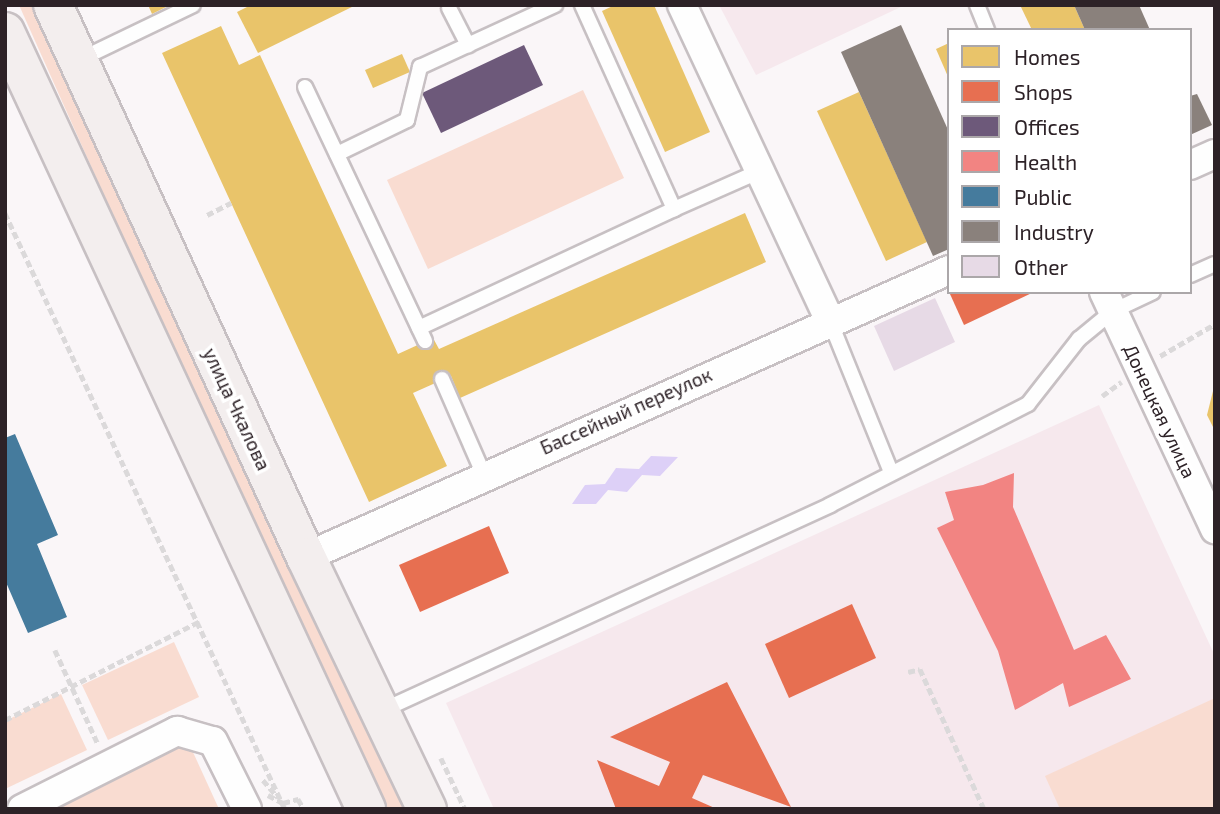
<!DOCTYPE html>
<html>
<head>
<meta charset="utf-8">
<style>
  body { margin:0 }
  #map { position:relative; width:1220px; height:814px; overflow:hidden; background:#faf6f8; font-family:"Exo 2",sans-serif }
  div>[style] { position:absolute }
  .built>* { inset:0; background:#f6e8ed }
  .green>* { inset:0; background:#f9dcd1 }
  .water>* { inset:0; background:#ddd0f7 }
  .homes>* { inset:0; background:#e9c46a }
  .shops>* { inset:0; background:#e76f51 }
  .offices>* { inset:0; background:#6d597a }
  .health>* { inset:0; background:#f28482 }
  .public>* { inset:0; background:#457b9d }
  .industry>* { inset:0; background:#8a817c }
  .building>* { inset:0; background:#e7dae6 }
  .path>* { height:4.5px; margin-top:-2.25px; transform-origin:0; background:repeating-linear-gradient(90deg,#dbd9da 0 7px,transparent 0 10.5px) }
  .roads { filter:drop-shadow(2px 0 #c7c0c3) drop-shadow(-2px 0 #c7c0c3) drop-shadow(0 2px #c7c0c3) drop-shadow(0 -2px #c7c0c3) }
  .service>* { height:14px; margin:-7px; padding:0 7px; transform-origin:7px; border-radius:7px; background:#fefefe }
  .minor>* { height:28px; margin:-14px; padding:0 14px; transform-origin:14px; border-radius:14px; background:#fefefe }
  .primary>* { height:38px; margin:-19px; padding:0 19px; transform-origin:19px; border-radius:19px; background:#f3eeee }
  span { translate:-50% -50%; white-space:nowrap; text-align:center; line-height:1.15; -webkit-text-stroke:7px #fff; paint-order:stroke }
  .street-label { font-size:19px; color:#2d2227 }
  .frame { position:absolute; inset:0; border:7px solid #2d2227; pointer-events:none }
  .legend { position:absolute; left:947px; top:28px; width:245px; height:266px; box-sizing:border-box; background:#fff; border:2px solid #aba7a9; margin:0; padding:9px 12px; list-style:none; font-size:21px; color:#2d2227 }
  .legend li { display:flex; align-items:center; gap:14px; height:35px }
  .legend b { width:35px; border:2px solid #aba7a9 }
</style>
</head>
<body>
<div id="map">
  <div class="built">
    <i style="clip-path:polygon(719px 5px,905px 5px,756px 75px)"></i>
    <i style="clip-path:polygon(1099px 405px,1215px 656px,1215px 809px,494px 809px,446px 703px)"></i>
  </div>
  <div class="green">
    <i style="clip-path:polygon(19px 5px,41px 5px,409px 809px,388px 809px,170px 343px)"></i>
    <i style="clip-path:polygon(583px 90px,624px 178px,428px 269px,387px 180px)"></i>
    <i style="clip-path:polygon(174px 642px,199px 697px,108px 740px,82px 685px)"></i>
    <i style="clip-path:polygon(61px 694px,87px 750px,5px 789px,5px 721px)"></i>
    <i style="clip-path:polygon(1215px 698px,1215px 809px,1060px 809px,1045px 776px)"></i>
    <i style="clip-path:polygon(178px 748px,192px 750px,219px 809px,56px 809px)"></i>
  </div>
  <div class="water">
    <i style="clip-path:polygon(651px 456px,678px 457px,660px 476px,642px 475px,627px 492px,608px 490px,596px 504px,572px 504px,585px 485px,605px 484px,616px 468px,639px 469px)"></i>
  </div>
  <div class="homes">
    <i style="clip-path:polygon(148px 5px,170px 5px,152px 14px)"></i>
    <i style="clip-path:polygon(251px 5px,356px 5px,258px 53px,237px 12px)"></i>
    <i style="clip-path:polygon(615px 5px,654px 5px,710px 132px,665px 152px,602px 11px)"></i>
    <i style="clip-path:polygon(1020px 5px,1074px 5px,1085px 30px,1032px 30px)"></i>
    <i style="clip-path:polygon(221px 26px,239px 65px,260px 55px,398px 354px,433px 338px,439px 349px,745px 213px,766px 262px,460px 398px,451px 376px,413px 393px,447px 466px,369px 502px,162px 53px)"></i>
    <i style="clip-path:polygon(949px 43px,949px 79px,936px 49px)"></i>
    <i style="clip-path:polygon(402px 54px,410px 72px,373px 88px,365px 70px)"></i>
    <i style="clip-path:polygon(859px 92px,927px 242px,886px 261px,817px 111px)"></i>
    <i style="clip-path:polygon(1214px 387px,1215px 387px,1215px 431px,1207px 415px)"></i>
  </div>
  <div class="shops">
    <i style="clip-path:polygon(954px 292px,1034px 292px,964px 325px,950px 294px)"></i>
    <i style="clip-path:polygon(489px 526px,509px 573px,420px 612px,399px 565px)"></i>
    <i style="clip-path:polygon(852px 604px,876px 658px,789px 698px,765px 644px)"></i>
    <i style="clip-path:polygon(727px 682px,791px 807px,703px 775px,692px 798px,717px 809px,616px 809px,597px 760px,659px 786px,670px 762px,610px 737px)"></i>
  </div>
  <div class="offices">
    <i style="clip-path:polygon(524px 45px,543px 85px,441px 133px,422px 93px)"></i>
  </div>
  <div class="health">
    <i style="clip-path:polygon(1014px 473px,1013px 507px,1074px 650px,1106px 635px,1131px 679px,1069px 707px,1063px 683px,1015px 710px,998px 651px,937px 528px,954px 520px,945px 492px,983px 485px)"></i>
  </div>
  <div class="public">
    <i style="clip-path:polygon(15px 434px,58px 535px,37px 544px,67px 617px,28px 633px,5px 580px,5px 438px)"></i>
  </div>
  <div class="industry">
    <i style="clip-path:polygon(1074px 5px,1139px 5px,1150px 30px,1085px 30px)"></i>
    <i style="clip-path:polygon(901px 25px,949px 132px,949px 249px,933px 256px,841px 52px)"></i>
    <i style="clip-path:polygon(1197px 94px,1212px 125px,1190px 135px,1190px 96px)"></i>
  </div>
  <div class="building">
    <i style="clip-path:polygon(935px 298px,955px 342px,894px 371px,874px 326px)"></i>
  </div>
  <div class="path">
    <i style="left:5px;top:213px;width:658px;rotate:64.84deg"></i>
    <i style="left:207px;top:215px;width:27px;rotate:-27deg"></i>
    <i style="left:1160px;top:356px;width:64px;rotate:-30.2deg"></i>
    <i style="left:1102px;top:396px;width:24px;rotate:-36deg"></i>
    <i style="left:55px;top:650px;width:103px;rotate:65.4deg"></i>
    <i style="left:908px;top:672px;width:12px;rotate:-14deg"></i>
    <i style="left:920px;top:669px;width:154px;rotate:65.4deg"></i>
    <i style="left:5px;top:720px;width:219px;rotate:-26.9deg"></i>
    <i style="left:441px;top:758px;width:56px;rotate:64.8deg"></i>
    <i style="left:263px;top:780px;width:23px;rotate:49deg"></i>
    <i style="left:268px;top:795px;width:17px;rotate:28deg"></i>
    <i style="left:283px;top:803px;width:16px;rotate:-15deg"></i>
    <i style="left:298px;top:799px;width:12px;rotate:59deg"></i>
  </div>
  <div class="roads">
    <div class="service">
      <i style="left:582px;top:5px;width:224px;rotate:65.7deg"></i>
      <i style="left:674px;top:209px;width:94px;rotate:-23.8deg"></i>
      <i style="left:977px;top:5px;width:27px;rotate:68deg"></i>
      <i style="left:449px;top:8px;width:42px;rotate:62.8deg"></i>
      <i style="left:81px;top:59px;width:124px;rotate:-25.7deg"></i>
      <i style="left:305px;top:87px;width:281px;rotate:64.7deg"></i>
      <i style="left:337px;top:154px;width:78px;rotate:-25.9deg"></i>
      <i style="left:407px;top:120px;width:55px;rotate:-76.2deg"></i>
      <i style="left:420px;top:67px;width:149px;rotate:-24.7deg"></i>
      <i style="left:1190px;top:275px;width:27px;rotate:-24deg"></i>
      <i style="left:830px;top:321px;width:163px;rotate:68deg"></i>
      <i style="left:419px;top:328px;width:281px;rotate:-25deg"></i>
      <i style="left:442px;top:379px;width:105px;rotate:66.4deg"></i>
      <i style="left:381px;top:711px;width:494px;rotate:-24.6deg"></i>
      <i style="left:830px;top:505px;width:222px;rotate:-27deg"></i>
      <i style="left:1028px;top:404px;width:83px;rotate:-51.9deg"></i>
      <i style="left:1079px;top:339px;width:44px;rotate:-39.5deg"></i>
      <i style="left:1113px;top:311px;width:44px;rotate:-25.4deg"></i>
    </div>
    <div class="minor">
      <i style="left:682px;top:5px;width:349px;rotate:64.9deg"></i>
      <i style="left:1190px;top:165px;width:27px;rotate:-24deg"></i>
      <i style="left:1104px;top:292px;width:262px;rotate:64.9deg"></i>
      <i style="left:306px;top:557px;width:704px;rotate:-24.05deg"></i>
      <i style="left:22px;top:809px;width:174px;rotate:-26.7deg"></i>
      <i style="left:177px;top:731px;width:37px;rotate:16deg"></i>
      <i style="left:213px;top:741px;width:76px;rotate:63.4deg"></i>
    </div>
    <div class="primary">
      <i style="left:53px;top:5px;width:607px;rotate:65.38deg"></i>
      <i style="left:306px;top:557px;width:280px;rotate:64.4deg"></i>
      <i style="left:5px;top:32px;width:857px;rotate:65.08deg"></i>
    </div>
  </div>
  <div class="street-label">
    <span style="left:237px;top:409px;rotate:65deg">улица Чкалова</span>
    <span style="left:626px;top:411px;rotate:-24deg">Бассейный переулок</span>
    <span style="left:1160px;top:411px;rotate:65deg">Донецкая улица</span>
  </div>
  <div class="frame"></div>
  <ul class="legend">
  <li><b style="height:19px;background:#e9c46a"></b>Homes</li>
  <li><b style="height:19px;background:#e76f51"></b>Shops</li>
  <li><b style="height:19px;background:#6d597a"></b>Offices</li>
  <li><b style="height:19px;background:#f28482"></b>Health</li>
  <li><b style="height:19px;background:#457b9d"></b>Public</li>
  <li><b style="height:19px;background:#8a817c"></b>Industry</li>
  <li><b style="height:19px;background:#e7dae6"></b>Other</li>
  </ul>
</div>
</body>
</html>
